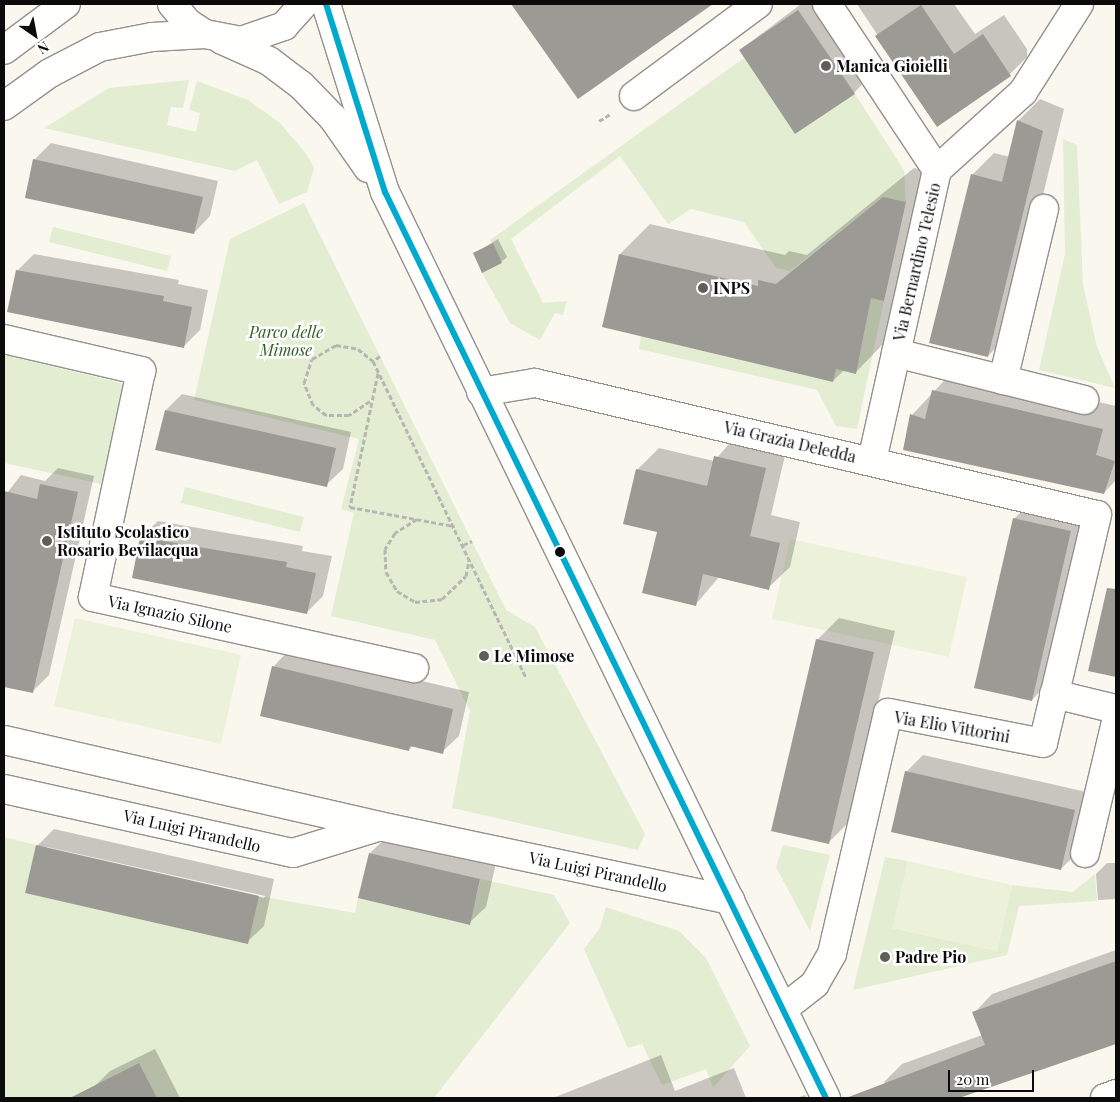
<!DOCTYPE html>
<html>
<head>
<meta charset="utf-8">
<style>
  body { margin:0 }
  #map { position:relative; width:1120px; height:1102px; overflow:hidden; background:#faf7ef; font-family:"Playfair Display",serif }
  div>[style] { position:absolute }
  .green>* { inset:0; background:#e3edd1 }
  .pitch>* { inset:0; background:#ecf2da }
  .shadow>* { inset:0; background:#0003 }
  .building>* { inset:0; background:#9c9a95 }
  .path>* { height:3px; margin-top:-1.5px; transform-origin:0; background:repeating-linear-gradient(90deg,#b7b6b5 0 5px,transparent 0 7.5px) }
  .roads { filter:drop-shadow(1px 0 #93918e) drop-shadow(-1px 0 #93918e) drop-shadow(0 1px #93918e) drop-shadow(0 -1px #93918e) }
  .minor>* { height:28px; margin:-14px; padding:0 14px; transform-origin:14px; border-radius:14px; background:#fefefd }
  .bus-1>* { height:6px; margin:-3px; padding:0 3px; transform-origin:3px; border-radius:3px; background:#00a9ce }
  .dots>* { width:14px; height:14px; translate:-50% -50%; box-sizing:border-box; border:2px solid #fff; border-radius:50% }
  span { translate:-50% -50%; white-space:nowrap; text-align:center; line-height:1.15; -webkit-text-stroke:5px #fff; paint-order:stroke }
  .poi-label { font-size:16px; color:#0b0b0b; font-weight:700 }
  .left { translate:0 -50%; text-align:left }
  .street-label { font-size:16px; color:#0b0b0b }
  .park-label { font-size:16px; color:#2e5d21; font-style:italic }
  .frame { position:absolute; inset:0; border:5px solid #0b0b0b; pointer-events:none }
  .north { position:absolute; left:10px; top:10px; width:50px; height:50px; -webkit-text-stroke:4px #fff; paint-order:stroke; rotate:147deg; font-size:14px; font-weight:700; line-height:20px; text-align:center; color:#0b0b0b }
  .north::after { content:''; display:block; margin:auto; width:18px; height:22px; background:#0b0b0b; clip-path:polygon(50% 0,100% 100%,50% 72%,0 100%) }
  .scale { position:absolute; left:948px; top:1070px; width:86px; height:22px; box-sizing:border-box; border:2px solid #0b0b0b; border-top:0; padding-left:6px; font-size:15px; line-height:18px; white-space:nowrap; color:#0b0b0b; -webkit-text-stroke:4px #fff; paint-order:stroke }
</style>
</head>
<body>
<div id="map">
  <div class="green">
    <i style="clip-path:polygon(744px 58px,795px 134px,855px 94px,904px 170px,906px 202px,883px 197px,790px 271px,776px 268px,744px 222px,691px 209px,668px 224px,620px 156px,511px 239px,543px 303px,567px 301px,563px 315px,555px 313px,540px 340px,510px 323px,482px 273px,502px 263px,490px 240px)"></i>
    <i style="clip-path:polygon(189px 80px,183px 108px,171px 107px,167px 125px,196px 132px,200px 113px,189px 110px,197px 81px,248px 100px,280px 123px,307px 155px,314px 168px,307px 192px,279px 204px,257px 160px,235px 171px,44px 128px,109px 88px)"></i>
    <i style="clip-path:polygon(1063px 139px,1077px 145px,1083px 285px,1097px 347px,1115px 388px,1039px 370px,1065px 254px)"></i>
    <i style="clip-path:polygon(304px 203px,506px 610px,535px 627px,645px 834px,638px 850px,452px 808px,470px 711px,435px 640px,331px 616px,354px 513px,341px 509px,359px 439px,194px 400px,230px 239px)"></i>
    <i style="clip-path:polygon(53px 227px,171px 256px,167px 271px,49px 242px)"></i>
    <i style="clip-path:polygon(871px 298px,884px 301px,857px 429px,836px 426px,817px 390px,639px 349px,641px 336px,833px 382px,836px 369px,856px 373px)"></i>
    <i style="clip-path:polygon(4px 355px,125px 384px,101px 484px,4px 463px)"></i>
    <i style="clip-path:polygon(185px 487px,304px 517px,300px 532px,181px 503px)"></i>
    <i style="clip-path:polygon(4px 837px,36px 845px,25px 893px,247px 943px,259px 896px,355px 913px,358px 898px,469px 925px,481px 879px,554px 895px,570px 923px,434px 1098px,157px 1098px,139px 1063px,93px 1087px,99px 1098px,4px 1098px)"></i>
    <i style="clip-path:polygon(783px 845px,830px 855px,810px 931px,776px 867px)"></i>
    <i style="clip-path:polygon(885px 857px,908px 861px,893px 928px,997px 951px,1012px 885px,1073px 892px,1095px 874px,1097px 901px,1019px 906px,1007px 955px,853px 990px)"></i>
    <i style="clip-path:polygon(606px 907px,679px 931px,706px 958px,750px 1046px,713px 1088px,706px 1069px,662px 1085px,642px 1044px,628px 1048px,584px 949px,600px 928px)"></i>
  </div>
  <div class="pitch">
    <i style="clip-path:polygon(790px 539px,967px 577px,949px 657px,772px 619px)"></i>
    <i style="clip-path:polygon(75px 618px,241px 655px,221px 744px,54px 706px)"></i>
    <i style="clip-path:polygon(908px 861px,1012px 885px,997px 951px,893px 928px)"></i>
  </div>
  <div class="shadow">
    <i style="clip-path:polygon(512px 4px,711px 4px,578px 97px)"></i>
    <i style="clip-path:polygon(801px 4px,822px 4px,870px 76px,854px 93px,740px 50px)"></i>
    <i style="clip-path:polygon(857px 4px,954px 4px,975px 34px,1004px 15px,1027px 49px,1027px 57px,1006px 78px,937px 125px)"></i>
    <i style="clip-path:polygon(1040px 99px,1064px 109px,1009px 334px,988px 356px,972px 175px,994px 153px,1010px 157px,1018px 121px)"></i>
    <i style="clip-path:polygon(51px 143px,218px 181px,210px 216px,194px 233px,34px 160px)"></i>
    <i style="clip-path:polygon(914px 168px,936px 173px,913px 270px,897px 286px,885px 342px,856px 372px,844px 370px,833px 381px,603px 326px,620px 254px,650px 224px,785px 255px,789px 251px,807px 255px)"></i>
    <i style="clip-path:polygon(498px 239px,507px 257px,501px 262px,474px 254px)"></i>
    <i style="clip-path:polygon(34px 254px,179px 280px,178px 284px,208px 290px,200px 330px,183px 347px,17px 271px)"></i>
    <i style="clip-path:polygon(955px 369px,1116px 406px,1116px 480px,1104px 493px,912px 415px)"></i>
    <i style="clip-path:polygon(182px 394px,351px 432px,343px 469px,326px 485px,166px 410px)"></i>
    <i style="clip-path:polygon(737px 435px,787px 447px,771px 515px,800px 522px,790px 567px,768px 588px,719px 577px,696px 604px,658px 531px,637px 470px,659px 448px,714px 461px)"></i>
    <i style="clip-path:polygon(58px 468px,94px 476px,49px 675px,32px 692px,4px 686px,4px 497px,21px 475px,45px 481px)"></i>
    <i style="clip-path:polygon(1030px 502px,1087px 515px,1048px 683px,1032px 700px,1014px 519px)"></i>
    <i style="clip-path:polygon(158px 521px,303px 546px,302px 551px,332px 556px,323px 596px,307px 612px,133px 577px,141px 537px)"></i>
    <i style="clip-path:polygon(1116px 597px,1116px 676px,1089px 670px,1103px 611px)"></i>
    <i style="clip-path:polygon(839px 618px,895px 631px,850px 821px,829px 842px,817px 640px)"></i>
    <i style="clip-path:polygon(289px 650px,469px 692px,459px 736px,442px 752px,413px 746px,408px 750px,273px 667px)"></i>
    <i style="clip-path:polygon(923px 755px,1091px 793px,1078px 852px,1061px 869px,906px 772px)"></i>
    <i style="clip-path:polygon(evenodd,54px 829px,274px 879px,264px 926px,247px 942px,37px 846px,54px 829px,47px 847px,265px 896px,264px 898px,47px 849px,47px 847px)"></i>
    <i style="clip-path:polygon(387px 837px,496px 863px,486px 907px,469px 923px,370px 853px)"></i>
    <i style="clip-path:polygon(1107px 863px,1116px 863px,1116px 899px,1098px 900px,1096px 874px)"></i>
    <i style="clip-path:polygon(1116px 950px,1116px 1043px,956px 1098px,892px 1098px,884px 1082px,902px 1064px,982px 1035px,974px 1013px,992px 994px)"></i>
    <i style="clip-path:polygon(155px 1049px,180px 1098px,100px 1098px,94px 1087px,110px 1071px)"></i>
    <i style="clip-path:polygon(661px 1055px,675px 1091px,734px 1068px,746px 1098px,553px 1098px)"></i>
    <i style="clip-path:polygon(805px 1095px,807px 1098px,797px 1098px)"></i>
  </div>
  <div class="building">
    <i style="clip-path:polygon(511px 4px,713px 4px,578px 99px)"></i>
    <i style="clip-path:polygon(921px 5px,954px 54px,983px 34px,1011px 76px,937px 127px,875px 36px)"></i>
    <i style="clip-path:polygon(798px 10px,855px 94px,795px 134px,739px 50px)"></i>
    <i style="clip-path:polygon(1017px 120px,1043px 131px,988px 357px,929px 343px,971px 174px,1002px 182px)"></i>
    <i style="clip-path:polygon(33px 159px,203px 197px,194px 234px,25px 198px)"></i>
    <i style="clip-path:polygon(883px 197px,906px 202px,884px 301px,871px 298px,856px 374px,836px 369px,833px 382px,602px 327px,619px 254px,758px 286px,758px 280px,776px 284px)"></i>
    <i style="clip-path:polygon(493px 243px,502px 263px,482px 273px,473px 253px)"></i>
    <i style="clip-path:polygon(16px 270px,164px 296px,163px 301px,192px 307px,184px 348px,7px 312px)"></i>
    <i style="clip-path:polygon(932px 390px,1103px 429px,1096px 455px,1115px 461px,1104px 494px,903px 450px,910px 414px,925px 419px)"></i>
    <i style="clip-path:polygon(165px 410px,336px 448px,327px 487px,155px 450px)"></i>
    <i style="clip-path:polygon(714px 456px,766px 468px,750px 536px,780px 543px,769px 590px,703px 574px,696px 606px,642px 593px,657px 532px,623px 524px,636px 469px,707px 486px)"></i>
    <i style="clip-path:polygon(40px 484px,78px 492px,33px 693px,4px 687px,4px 491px,37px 499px)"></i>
    <i style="clip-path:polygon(1013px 518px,1071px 531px,1032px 701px,974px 688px)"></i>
    <i style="clip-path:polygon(140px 537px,287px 562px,286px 567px,316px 573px,307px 614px,132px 578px)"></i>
    <i style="clip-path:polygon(1107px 588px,1116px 589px,1116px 677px,1088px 671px)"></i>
    <i style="clip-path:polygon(816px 639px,874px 652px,829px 844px,771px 831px)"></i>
    <i style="clip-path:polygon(272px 666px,453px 709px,443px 754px,410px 746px,409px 751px,260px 716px)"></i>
    <i style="clip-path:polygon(905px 771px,1075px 810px,1061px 870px,891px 832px)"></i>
    <i style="clip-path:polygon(36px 845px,259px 896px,248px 944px,25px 893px)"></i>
    <i style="clip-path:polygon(369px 853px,480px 879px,470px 925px,358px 898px)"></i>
    <i style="clip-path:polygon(1116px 961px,1116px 1044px,959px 1098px,846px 1098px,985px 1045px,972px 1012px)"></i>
    <i style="clip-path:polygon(139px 1063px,157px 1098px,70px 1098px)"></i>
  </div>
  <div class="path">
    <i style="left:599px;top:121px;width:13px;rotate:-32deg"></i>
    <i style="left:380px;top:356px;width:9px;rotate:144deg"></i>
    <i style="left:373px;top:361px;width:352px;rotate:64.2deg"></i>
    <i style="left:378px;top:373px;width:137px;rotate:101.8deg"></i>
    <i style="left:350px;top:507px;width:106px;rotate:10.4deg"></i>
    <i style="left:370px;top:401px;width:25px;rotate:146deg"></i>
    <i style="left:349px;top:415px;width:23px;rotate:180deg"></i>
    <i style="left:326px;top:415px;width:16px;rotate:-142deg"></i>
    <i style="left:313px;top:405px;width:24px;rotate:-112deg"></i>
    <i style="left:304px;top:383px;width:25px;rotate:-72deg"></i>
    <i style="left:312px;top:359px;width:28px;rotate:-30deg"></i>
    <i style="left:336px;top:345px;width:22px;rotate:10deg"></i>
    <i style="left:358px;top:349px;width:19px;rotate:39deg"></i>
    <i style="left:417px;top:519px;width:26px;rotate:148deg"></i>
    <i style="left:395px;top:533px;width:19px;rotate:122deg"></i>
    <i style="left:385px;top:549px;width:23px;rotate:88deg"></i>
    <i style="left:386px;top:572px;width:22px;rotate:60deg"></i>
    <i style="left:397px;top:591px;width:21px;rotate:31deg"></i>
    <i style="left:415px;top:602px;width:27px;rotate:-6deg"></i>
    <i style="left:442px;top:599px;width:33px;rotate:-44deg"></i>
    <i style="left:466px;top:576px;width:16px;rotate:-79deg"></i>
    <i style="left:463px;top:545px;width:10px;rotate:-24deg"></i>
  </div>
  <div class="roads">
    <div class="minor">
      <i style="left:172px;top:4px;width:25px;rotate:50deg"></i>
      <i style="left:188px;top:23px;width:20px;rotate:33deg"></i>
      <i style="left:205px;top:34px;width:37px;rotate:11deg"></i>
      <i style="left:241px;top:41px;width:46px;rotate:-19.2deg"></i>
      <i style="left:284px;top:26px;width:30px;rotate:-48deg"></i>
      <i style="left:326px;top:4px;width:197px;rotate:72.6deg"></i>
      <i style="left:385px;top:192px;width:1008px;rotate:64.05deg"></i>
      <i style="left:827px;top:4px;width:199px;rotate:56.5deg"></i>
      <i style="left:937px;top:170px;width:297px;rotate:102.6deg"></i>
      <i style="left:222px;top:40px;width:51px;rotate:24.1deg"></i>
      <i style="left:269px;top:61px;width:40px;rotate:37deg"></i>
      <i style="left:301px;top:85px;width:46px;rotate:45.9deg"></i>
      <i style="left:333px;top:118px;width:61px;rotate:55deg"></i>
      <i style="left:4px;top:50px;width:77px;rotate:-36.6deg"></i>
      <i style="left:634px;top:96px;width:154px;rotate:-36.6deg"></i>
      <i style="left:4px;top:106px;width:57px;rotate:-35.7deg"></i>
      <i style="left:50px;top:73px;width:56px;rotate:-27.5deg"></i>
      <i style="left:100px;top:47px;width:53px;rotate:-10.9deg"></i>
      <i style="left:152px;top:37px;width:53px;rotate:-3.2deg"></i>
      <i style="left:937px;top:170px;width:116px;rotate:-42.2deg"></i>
      <i style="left:1023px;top:92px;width:104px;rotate:-57.5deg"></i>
      <i style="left:4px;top:339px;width:141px;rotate:13.1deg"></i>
      <i style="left:141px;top:371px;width:231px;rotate:102deg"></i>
      <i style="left:93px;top:597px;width:329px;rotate:12.5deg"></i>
      <i style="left:896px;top:353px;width:194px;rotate:14deg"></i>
      <i style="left:1003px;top:380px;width:176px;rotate:-76.5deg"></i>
      <i style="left:481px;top:392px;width:55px;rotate:-9.5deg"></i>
      <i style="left:535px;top:383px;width:577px;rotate:13.22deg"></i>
      <i style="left:1097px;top:515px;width:234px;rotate:103.3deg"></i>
      <i style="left:1043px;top:743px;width:158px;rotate:-169deg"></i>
      <i style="left:888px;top:713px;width:247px;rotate:103.1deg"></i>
      <i style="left:832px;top:954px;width:34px;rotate:120deg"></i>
      <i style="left:815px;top:984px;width:41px;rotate:142deg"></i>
      <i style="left:1054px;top:694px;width:64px;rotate:13.6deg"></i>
      <i style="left:4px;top:740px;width:385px;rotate:12.9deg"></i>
      <i style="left:379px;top:826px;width:359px;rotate:11.9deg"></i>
      <i style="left:4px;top:789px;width:296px;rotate:12.5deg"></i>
      <i style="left:293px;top:853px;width:89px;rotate:-17deg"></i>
      <i style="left:1085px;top:853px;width:135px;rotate:-76.7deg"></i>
      <i style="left:1105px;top:1098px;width:12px;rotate:-20deg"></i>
    </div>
  </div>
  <div class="bus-1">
    <i style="left:326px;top:4px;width:197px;rotate:72.6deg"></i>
    <i style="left:385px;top:192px;width:1008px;rotate:64.05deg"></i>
  </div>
  <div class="dots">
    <i style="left:826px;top:66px;background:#5f5e5b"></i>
    <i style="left:703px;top:288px;background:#5f5e5b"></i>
    <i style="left:47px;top:541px;background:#5f5e5b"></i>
    <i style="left:560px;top:552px;background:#0b0b0b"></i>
    <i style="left:484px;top:656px;background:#5f5e5b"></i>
    <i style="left:885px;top:957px;background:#5f5e5b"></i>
  </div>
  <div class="poi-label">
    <span class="left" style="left:836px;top:66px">Manica Gioielli</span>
    <span class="left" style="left:713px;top:288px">INPS</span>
    <span class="left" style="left:57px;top:541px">Istituto Scolastico<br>Rosario Bevilacqua</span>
    <span class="left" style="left:494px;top:656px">Le Mimose</span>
    <span class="left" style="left:895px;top:957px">Padre Pio</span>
  </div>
  <div class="street-label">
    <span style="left:917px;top:262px;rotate:-77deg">Via Bernardino Telesio</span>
    <span style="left:790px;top:442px;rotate:13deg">Via Grazia Deledda</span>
    <span style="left:170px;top:614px;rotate:12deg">Via Ignazio Silone</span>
    <span style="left:952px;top:727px;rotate:10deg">Via Elio Vittorini</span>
    <span style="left:192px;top:831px;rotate:13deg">Via Luigi Pirandello</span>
    <span style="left:598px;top:872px;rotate:12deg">Via Luigi Pirandello</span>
  </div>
  <div class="park-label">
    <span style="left:286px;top:341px">Parco delle<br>Mimose</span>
  </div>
  <div class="frame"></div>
  <div class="north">N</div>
  <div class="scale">20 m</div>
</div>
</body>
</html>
